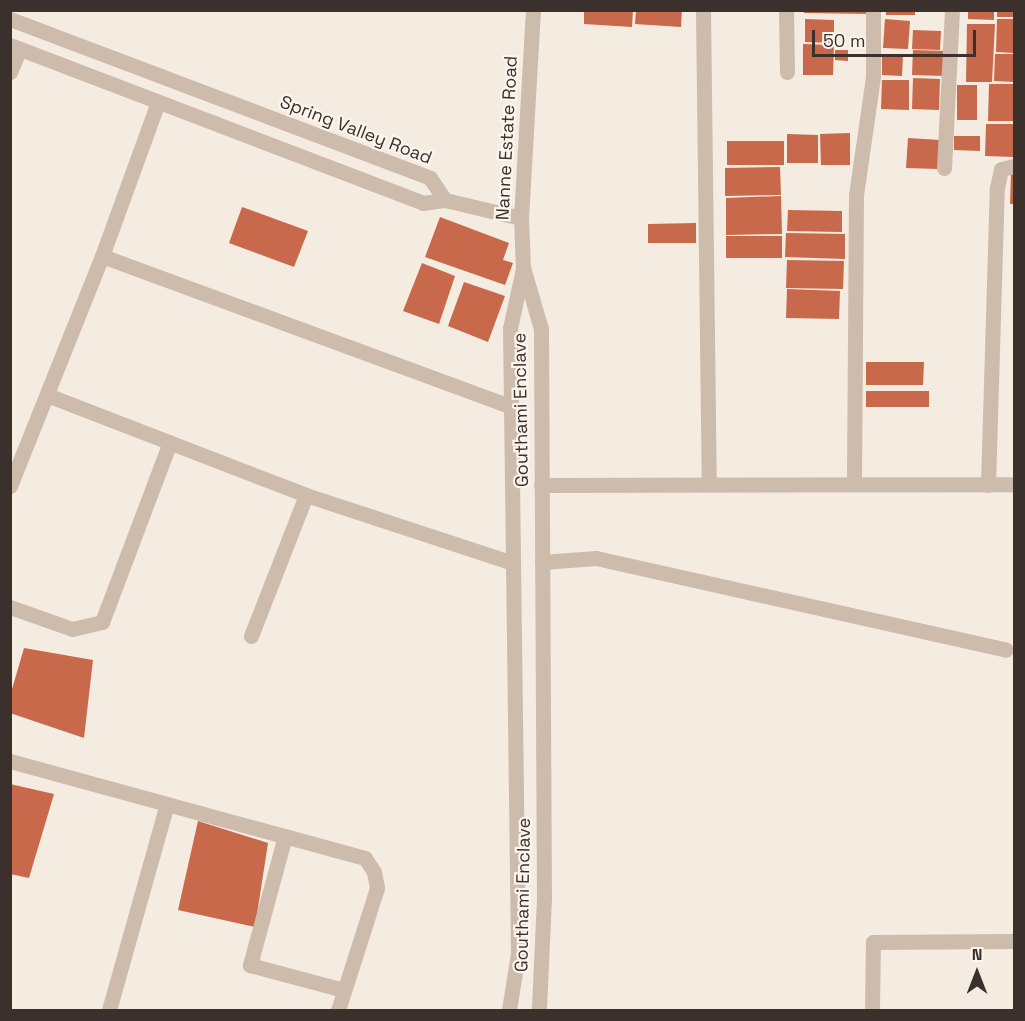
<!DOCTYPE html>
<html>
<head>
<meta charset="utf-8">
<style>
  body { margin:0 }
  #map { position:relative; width:1025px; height:1021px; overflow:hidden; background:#f4ebe1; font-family:"Space Grotesk",sans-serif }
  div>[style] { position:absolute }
  .building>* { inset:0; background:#c8694b }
  .minor>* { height:15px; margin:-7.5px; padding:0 7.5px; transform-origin:7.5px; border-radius:7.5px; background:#cdbbac }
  span { translate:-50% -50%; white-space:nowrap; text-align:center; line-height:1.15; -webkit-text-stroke:4.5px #fbf5ee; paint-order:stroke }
  .street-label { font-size:18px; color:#3b302b }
  .frame { position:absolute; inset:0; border:12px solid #3b302b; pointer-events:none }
  .north { position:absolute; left:947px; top:943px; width:60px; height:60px; -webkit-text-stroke:4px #fbf5ee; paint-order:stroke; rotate:0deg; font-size:16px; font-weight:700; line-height:24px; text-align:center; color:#3b302b }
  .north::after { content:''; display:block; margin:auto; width:21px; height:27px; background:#3b302b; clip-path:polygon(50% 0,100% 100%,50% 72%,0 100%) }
  .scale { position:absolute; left:812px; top:30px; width:164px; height:27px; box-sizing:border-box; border:3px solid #3b302b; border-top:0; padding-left:8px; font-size:18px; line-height:21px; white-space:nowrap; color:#3b302b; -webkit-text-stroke:4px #fbf5ee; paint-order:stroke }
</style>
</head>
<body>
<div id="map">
  <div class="building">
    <i style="clip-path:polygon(584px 10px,633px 10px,632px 27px,584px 24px)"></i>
    <i style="clip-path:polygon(636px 10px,682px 10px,681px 27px,635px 24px)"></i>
    <i style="clip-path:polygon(804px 10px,866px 10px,866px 14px,804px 13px)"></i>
    <i style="clip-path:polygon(886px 10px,915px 10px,915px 15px,886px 15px)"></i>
    <i style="clip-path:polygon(968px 10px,994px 10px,994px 20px,968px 19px)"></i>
    <i style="clip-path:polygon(997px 10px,1014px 10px,1014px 17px,997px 17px)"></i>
    <i style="clip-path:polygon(805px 19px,834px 20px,834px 43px,805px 42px)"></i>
    <i style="clip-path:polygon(885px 19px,910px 21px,908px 49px,883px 48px)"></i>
    <i style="clip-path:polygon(997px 19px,1014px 19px,1014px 53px,996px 52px)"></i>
    <i style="clip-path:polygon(967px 24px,995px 24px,992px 82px,966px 82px)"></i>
    <i style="clip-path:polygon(913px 30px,941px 31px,940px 50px,912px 49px)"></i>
    <i style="clip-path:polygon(803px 44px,834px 45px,833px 75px,803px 75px)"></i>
    <i style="clip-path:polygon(835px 50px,848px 50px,848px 61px,835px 60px)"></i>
    <i style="clip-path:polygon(913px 50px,947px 51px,946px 76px,912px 75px)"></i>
    <i style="clip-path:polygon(882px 54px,903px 55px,902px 76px,882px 75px)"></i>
    <i style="clip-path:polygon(995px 54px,1014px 54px,1014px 82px,994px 81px)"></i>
    <i style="clip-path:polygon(913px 78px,940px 79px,939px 110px,912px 109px)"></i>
    <i style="clip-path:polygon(882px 80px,909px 80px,909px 110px,881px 109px)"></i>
    <i style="clip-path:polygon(989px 84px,1014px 84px,1014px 121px,988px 121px)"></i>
    <i style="clip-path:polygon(957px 85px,977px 85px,977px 120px,957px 120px)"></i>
    <i style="clip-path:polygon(986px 124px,1014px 124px,1014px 157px,985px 156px)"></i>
    <i style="clip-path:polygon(850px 133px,850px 165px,821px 165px,820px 134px)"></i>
    <i style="clip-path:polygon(787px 134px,818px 135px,818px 163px,787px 163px)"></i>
    <i style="clip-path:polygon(954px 136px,980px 136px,980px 151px,954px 150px)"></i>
    <i style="clip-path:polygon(908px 138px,940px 140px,938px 169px,906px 168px)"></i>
    <i style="clip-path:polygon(727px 141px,784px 141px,784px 165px,727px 165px)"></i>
    <i style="clip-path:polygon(780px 167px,781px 195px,725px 196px,725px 168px)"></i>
    <i style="clip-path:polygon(1011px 173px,1014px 173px,1014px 204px,1010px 204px)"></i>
    <i style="clip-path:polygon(781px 196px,782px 234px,726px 235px,726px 198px)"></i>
    <i style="clip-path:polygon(242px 207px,308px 231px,294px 267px,229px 243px)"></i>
    <i style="clip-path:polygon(788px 210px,842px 211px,842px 232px,787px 231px)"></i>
    <i style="clip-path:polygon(440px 217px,509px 243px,503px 260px,513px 263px,505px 285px,425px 257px)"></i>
    <i style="clip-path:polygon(696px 223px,696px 243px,648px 243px,648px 224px)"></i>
    <i style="clip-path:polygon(786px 233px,845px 234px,845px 259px,785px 257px)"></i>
    <i style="clip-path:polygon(726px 236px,782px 236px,782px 258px,726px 258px)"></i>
    <i style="clip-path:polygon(787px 260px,844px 261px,843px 289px,786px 288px)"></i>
    <i style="clip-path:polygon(422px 263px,455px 276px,439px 324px,403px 311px)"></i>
    <i style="clip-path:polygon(464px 282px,505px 296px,488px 342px,448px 326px)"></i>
    <i style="clip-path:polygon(787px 289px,840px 291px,839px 319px,786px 318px)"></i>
    <i style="clip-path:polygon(866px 362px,924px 362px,923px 385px,866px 385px)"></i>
    <i style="clip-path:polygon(866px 391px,929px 391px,929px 407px,866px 407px)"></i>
    <i style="clip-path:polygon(24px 648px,93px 660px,84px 738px,10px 713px,10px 696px)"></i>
    <i style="clip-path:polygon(10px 784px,54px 794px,29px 878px,10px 874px)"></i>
    <i style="clip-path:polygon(198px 821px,268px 843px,255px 927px,178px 910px)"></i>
  </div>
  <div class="minor">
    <i style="left:533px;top:10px;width:208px;rotate:93.3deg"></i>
    <i style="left:521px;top:218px;width:49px;rotate:87.7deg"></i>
    <i style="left:523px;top:267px;width:65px;rotate:73.8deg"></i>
    <i style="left:541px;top:329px;width:569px;rotate:89.7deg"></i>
    <i style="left:544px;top:898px;width:112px;rotate:92.6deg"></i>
    <i style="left:703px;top:10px;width:474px;rotate:89.3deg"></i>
    <i style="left:786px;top:10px;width:62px;rotate:89.1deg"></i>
    <i style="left:10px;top:19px;width:449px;rotate:20.7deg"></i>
    <i style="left:430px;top:178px;width:27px;rotate:56deg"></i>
    <i style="left:10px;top:45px;width:442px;rotate:20.9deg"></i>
    <i style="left:423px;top:203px;width:22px;rotate:-8deg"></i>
    <i style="left:445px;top:200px;width:78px;rotate:13.3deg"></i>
    <i style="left:10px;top:72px;width:25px;rotate:-67deg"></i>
    <i style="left:944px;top:168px;width:158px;rotate:-87.1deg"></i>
    <i style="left:102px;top:256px;width:438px;rotate:20.2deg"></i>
    <i style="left:47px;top:395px;width:278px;rotate:21.1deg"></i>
    <i style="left:306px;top:495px;width:218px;rotate:18.2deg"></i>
    <i style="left:854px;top:481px;width:286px;rotate:-89.6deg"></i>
    <i style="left:856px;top:195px;width:119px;rotate:-81.8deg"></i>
    <i style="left:873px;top:77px;width:67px;rotate:-90deg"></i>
    <i style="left:541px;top:485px;width:473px;rotate:-0.1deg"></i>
    <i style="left:988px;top:485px;width:297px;rotate:-88.3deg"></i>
    <i style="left:997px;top:188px;width:19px;rotate:-78deg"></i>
    <i style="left:1001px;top:169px;width:13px;rotate:-13deg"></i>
    <i style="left:10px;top:486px;width:248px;rotate:-68.2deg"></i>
    <i style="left:102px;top:256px;width:164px;rotate:-70deg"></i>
    <i style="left:542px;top:562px;width:54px;rotate:-4.2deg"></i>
    <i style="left:596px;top:558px;width:420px;rotate:12.6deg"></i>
    <i style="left:10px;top:607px;width:66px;rotate:19.5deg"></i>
    <i style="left:72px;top:629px;width:31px;rotate:-13deg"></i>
    <i style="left:102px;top:622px;width:192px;rotate:-69.3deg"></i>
    <i style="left:251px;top:636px;width:151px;rotate:-68.7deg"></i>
    <i style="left:10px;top:761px;width:368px;rotate:15.3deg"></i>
    <i style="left:365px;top:858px;width:17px;rotate:57deg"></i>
    <i style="left:374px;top:872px;width:16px;rotate:79deg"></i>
    <i style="left:377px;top:888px;width:128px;rotate:107.7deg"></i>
    <i style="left:285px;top:836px;width:134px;rotate:105.2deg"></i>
    <i style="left:250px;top:965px;width:96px;rotate:15deg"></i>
    <i style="left:109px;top:1010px;width:214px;rotate:-74.3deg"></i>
    <i style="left:509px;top:1010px;width:58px;rotate:-81deg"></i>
    <i style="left:518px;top:953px;width:625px;rotate:-90.73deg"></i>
    <i style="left:510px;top:328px;width:60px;rotate:-77.6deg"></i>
    <i style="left:872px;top:1010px;width:68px;rotate:-89.2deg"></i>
    <i style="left:873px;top:942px;width:141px;rotate:-0.4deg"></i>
  </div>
  <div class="street-label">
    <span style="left:356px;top:130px;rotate:21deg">Spring Valley Road</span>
    <span style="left:507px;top:138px;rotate:-87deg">Nanne Estate Road</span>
    <span style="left:521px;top:410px;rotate:-91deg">Gouthami Enclave</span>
    <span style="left:523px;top:895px;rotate:-89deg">Gouthami Enclave</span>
  </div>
  <div class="frame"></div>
  <div class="north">N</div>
  <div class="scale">50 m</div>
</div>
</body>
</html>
